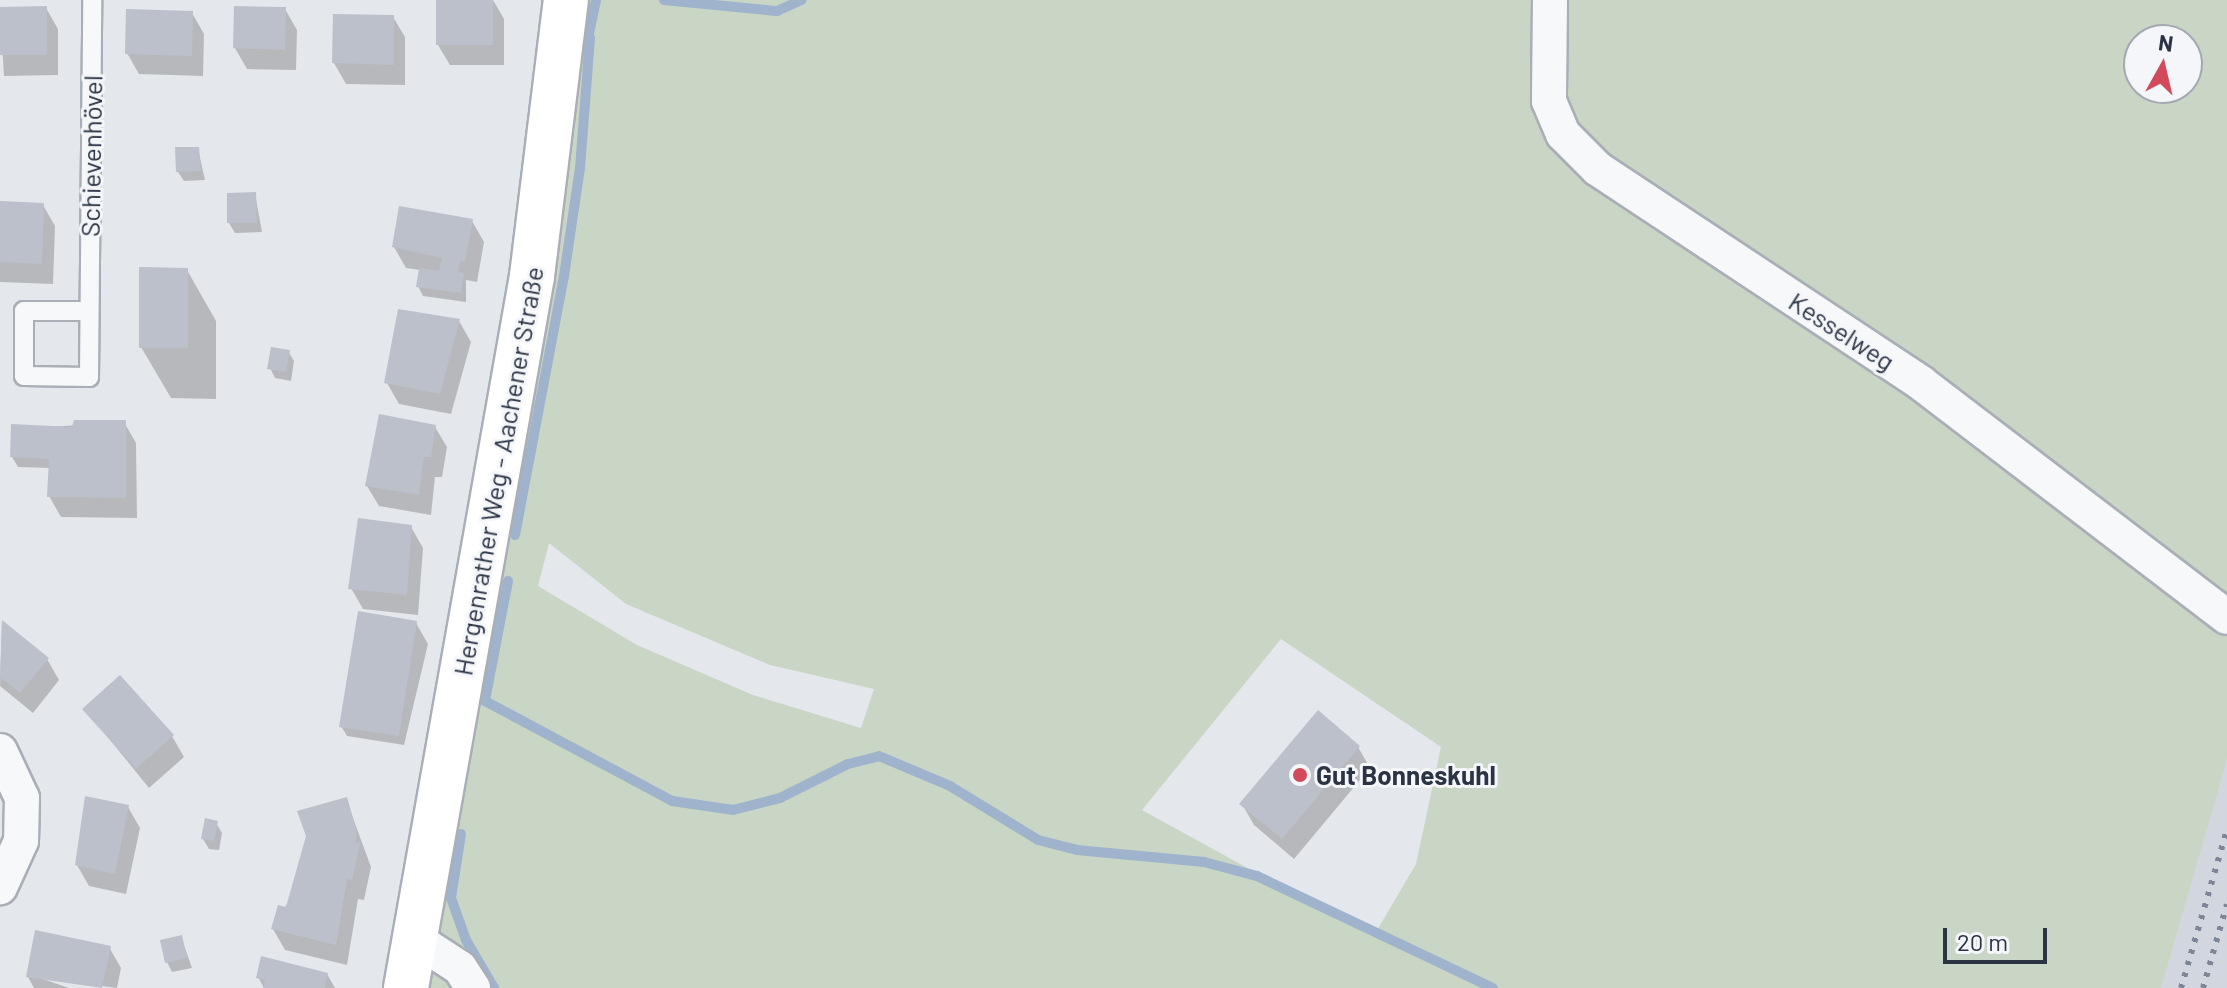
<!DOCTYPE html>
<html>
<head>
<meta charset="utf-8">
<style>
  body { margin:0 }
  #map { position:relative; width:2227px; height:988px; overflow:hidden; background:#e4e7ec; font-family:Barlow,sans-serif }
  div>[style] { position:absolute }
  .built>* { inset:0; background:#d2d6de }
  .green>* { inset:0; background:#c9d6c5 }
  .shadow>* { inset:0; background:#0003 }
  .stream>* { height:10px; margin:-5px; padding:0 5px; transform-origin:5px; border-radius:5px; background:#9fb4cc }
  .building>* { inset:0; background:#bbc0ca }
  .roads { filter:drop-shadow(2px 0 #a9aeb7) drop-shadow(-2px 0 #a9aeb7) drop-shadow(0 2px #a9aeb7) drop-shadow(0 -2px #a9aeb7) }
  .lane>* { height:18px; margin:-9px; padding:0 9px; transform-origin:9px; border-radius:9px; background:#f7f8fa }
  .street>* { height:34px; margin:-17px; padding:0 17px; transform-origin:17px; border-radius:17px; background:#f7f8fa }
  .secondary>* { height:44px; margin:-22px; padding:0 22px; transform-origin:22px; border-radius:22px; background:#fff }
  .rail>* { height:6px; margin-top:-3px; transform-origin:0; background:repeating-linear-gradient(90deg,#7d8696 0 4px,transparent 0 12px) }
  .dots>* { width:22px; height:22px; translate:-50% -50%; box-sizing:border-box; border:4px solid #f4f6f9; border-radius:50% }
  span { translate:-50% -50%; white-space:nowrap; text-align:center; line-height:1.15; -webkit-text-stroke:6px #f4f6f9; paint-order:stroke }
  .street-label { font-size:26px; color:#2b3445 }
  .poi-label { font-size:26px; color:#2b3445; font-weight:700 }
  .left { translate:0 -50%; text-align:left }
  .north { position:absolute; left:2123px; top:24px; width:80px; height:80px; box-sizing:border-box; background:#f4f6f9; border:2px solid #a4a8b1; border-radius:50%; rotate:8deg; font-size:22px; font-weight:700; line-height:32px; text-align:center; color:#2b3445 }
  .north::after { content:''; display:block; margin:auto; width:28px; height:36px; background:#d1495b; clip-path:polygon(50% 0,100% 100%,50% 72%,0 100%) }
  .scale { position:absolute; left:1943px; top:928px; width:104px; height:36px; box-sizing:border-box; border:4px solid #2b3445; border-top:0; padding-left:10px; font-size:24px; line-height:28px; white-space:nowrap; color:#2b3445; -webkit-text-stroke:6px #f4f6f9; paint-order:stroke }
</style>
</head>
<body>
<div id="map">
  <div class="built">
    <i style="clip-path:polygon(2227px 759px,2227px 988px,2161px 988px,2191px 872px)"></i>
  </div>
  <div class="green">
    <i style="clip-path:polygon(evenodd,583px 0,2227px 0,2227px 759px,2161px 988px,423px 988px,583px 0,2139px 40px,2187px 40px,2187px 88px,2139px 88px,2139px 40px,583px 0,549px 543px,626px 604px,770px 665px,874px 689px,861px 728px,753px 695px,637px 645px,538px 586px,549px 543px,583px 0,1281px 639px,1441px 747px,1416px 864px,1373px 937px,1142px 810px,1281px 639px)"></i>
  </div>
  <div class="shadow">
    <i style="clip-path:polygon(438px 0,493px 0,504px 19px,504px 65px,450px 65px,438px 45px)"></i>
    <i style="clip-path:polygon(46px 8px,58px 29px,58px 75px,4px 76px,0 9px)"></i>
    <i style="clip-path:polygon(285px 9px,297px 30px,296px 70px,247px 69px,235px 48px)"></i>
    <i style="clip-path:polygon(192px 13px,204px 34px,203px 76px,139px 74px,127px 53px)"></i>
    <i style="clip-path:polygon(393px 17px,405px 37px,405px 85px,346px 84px,334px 63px)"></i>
    <i style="clip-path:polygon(198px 149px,205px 180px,184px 181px,178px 172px)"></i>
    <i style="clip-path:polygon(255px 194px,262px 232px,235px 233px,229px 223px)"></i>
    <i style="clip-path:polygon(0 203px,43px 205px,55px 226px,53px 284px,0 282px)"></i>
    <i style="clip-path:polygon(472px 221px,484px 242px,477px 282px,466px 280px,466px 302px,423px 296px,418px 286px,420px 270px,406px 268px,394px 247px)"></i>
    <i style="clip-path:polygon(187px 270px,216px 321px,216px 399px,171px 398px,141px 347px)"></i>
    <i style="clip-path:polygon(459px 321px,471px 342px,451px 414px,399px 404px,387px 383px)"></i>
    <i style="clip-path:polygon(288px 351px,294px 361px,291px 381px,275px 378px,270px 368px)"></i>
    <i style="clip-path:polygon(124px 422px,136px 443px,137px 518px,61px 517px,49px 496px,50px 468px,18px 467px,12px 457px,48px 427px)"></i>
    <i style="clip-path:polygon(435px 427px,447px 447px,442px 477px,435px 477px,431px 515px,379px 506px,367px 486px)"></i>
    <i style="clip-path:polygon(411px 527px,423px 548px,418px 615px,363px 609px,351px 588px)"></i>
    <i style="clip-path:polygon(2px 623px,47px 659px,59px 680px,33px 713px,0 686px)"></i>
    <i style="clip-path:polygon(416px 623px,428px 644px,404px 745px,347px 736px,341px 726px)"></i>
    <i style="clip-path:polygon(85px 709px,172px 736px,184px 757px,149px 788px)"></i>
    <i style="clip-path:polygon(1358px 747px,1370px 768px,1294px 859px,1254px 825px,1242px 804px)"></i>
    <i style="clip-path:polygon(346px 799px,371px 867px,364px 900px,358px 899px,347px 965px,285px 950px,273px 929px)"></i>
    <i style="clip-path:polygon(128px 807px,140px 828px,126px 894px,89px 886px,77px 865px)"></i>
    <i style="clip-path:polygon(216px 823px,222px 833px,219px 850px,209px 849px,203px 839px)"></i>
    <i style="clip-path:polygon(181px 937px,192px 968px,172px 972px,167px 962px)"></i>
    <i style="clip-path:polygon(109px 947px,121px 968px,117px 988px,40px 978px,69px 988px,34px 988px,28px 977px)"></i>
    <i style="clip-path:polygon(327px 974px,335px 988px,264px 988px,258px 977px)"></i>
  </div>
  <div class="stream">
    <i style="left:664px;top:0;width:114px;rotate:5.6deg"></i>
    <i style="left:777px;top:11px;width:27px;rotate:-24deg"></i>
    <i style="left:588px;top:38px;width:39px;rotate:-78deg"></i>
    <i style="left:515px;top:535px;width:264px;rotate:-79.3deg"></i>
    <i style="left:564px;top:276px;width:109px;rotate:-81.6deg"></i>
    <i style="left:580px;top:168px;width:131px;rotate:-85.6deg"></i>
    <i style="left:508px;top:581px;width:122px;rotate:100.9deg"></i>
    <i style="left:485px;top:701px;width:212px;rotate:28.1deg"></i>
    <i style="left:672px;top:801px;width:62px;rotate:8.4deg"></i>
    <i style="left:733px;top:810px;width:49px;rotate:-14.3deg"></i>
    <i style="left:780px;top:798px;width:76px;rotate:-26.6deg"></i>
    <i style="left:848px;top:764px;width:32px;rotate:-14deg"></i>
    <i style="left:879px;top:756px;width:77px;rotate:22.9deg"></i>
    <i style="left:950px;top:786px;width:103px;rotate:31.5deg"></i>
    <i style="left:1038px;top:840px;width:40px;rotate:14.4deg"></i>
    <i style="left:1077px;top:850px;width:128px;rotate:5.4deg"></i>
    <i style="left:1204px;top:862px;width:55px;rotate:14.8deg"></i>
    <i style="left:1257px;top:876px;width:261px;rotate:25.4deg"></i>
    <i style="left:461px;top:834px;width:65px;rotate:98.9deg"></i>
    <i style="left:451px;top:898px;width:45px;rotate:70.3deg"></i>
    <i style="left:466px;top:940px;width:56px;rotate:59.7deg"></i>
  </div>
  <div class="building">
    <i style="clip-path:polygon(436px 0,493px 0,493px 45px,436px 45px)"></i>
    <i style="clip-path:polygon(47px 6px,47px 55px,0 55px,0 7px)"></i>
    <i style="clip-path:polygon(234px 6px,286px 7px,285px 50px,233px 48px)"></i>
    <i style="clip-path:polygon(126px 9px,193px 11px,192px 56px,125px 54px)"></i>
    <i style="clip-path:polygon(333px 14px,394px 15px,394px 65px,332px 63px)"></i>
    <i style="clip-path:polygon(175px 147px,199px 147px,201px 171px,176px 172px)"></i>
    <i style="clip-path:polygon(256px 192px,257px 223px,227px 223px,227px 193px)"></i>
    <i style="clip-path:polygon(0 201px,44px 203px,42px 264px,0 262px)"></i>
    <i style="clip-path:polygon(399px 206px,473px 219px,465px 262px,460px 261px,458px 272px,464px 273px,461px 293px,416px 287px,419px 268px,439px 271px,442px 258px,392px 247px)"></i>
    <i style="clip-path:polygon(139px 267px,188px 268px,188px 348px,139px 348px)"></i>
    <i style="clip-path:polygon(398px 309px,460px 319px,440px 394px,384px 383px)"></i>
    <i style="clip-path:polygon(271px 347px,290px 350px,286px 372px,267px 369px)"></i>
    <i style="clip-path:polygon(379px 414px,436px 425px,431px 457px,424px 457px,419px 495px,365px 486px)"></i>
    <i style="clip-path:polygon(74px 420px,126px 420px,126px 498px,47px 497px,49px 459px,10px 457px,11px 424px,72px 427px)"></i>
    <i style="clip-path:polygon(358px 518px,412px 525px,407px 595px,348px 589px)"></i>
    <i style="clip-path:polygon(358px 611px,417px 621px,399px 736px,339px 727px)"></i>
    <i style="clip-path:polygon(2px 620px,49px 658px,20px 693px,0 677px)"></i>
    <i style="clip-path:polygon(120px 675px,174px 735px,136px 769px,82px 709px)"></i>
    <i style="clip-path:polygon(1318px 710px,1360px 746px,1282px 839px,1239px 804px)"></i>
    <i style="clip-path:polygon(85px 796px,129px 805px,115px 874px,75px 865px)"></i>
    <i style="clip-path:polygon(347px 797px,357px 832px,355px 842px,360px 844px,352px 880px,347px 879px,336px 945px,271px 929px,278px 905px,286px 907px,306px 836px,297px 811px)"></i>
    <i style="clip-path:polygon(205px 818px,218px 821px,214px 841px,201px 839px)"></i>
    <i style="clip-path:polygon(35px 930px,111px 946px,102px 988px,26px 977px)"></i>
    <i style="clip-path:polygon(182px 935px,187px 958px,165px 963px,160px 940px)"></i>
    <i style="clip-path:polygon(261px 956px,328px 973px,325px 988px,263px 988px,265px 980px,256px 978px)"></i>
  </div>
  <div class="roads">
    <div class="lane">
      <i style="left:89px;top:311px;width:65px;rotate:180deg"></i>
      <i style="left:24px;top:311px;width:65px;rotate:90deg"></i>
      <i style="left:24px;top:376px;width:65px;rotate:0.9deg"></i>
      <i style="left:89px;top:377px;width:377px;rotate:-89.5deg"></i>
    </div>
    <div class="street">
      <i style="left:1550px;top:0;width:101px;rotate:90.6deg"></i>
      <i style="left:1549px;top:101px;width:36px;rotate:67deg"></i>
      <i style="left:1563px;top:134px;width:49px;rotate:45deg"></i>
      <i style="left:1598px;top:169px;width:387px;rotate:33.5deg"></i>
      <i style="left:1921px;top:383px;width:385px;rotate:37.4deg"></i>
      <i style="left:0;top:751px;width:52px;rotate:64.9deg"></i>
      <i style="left:22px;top:798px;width:43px;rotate:91.3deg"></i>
      <i style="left:21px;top:841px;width:51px;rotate:114.5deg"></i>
      <i style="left:417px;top:940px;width:51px;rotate:33.1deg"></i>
      <i style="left:460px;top:968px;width:24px;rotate:57deg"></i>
    </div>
    <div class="secondary">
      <i style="left:406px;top:988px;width:723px;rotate:-79.96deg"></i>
      <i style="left:532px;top:276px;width:278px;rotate:-83deg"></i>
    </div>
  </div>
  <div class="rail">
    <i style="left:2181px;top:988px;width:165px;rotate:-73.8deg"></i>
    <i style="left:2203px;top:988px;width:87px;rotate:-74.1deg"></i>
  </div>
  <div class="dots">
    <i style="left:1300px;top:775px;background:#d1495b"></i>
  </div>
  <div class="street-label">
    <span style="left:91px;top:156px;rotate:-89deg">Schievenhövel</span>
    <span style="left:1842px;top:331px;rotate:33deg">Kesselweg</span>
    <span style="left:498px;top:471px;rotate:-80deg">Hergenrather Weg - Aachener Straße</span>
  </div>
  <div class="poi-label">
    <span class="left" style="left:1316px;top:775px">Gut Bonneskuhl</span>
  </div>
  <div class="north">N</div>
  <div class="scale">20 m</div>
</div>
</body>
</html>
